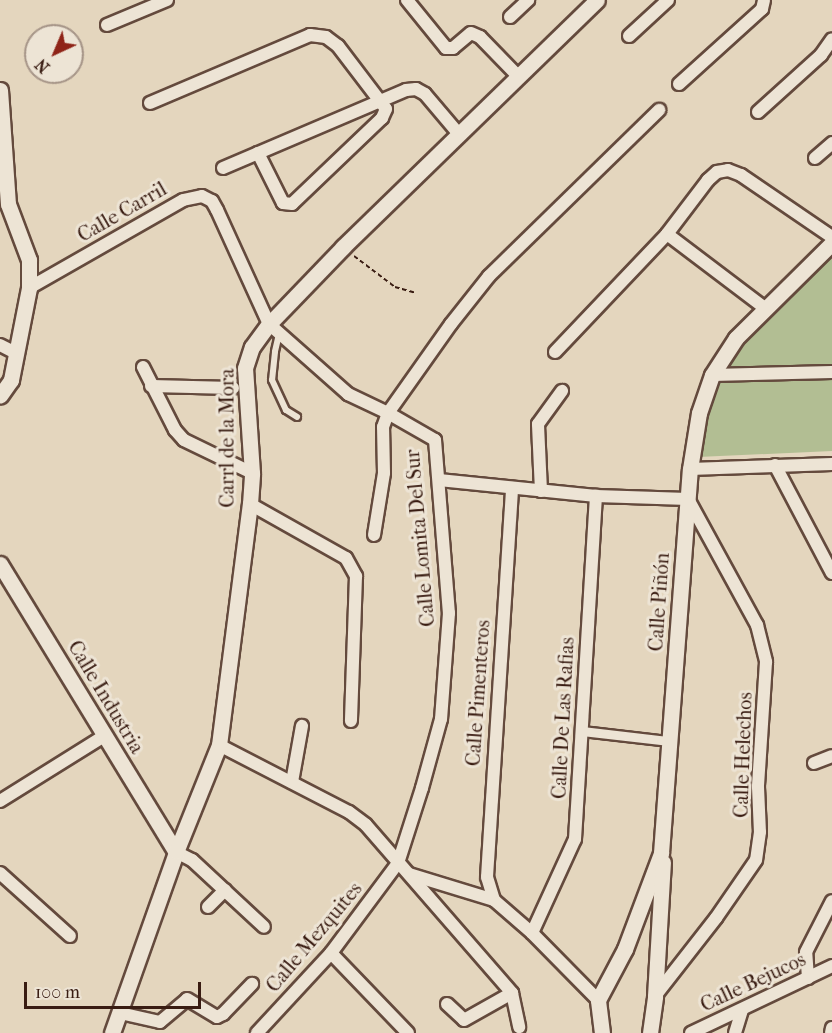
<!DOCTYPE html>
<html>
<head>
<meta charset="utf-8">
<style>
  body { margin:0 }
  #map { position:relative; width:832px; height:1033px; overflow:hidden; background:#e4d6be; font-family:"IM FELL French Canon",serif }
  div>[style] { position:absolute }
  .green>* { inset:0; background:#b2be93 }
  .path>* { height:2px; margin-top:-1px; transform-origin:0; background:repeating-linear-gradient(90deg,#391c12 0 4.5px,transparent 0 7.5px) }
  .roads { filter:drop-shadow(2px 0 #644a3d) drop-shadow(-2px 0 #644a3d) drop-shadow(0 2px #644a3d) drop-shadow(0 -2px #644a3d) }
  .service>* { height:6px; margin:-3px; padding:0 3px; transform-origin:3px; border-radius:3px; background:#ede4d5 }
  .pedestrian>* { height:9px; margin:-4.5px; padding:0 4.5px; transform-origin:4.5px; border-radius:4.5px; background:#ede4d5 }
  .minor>* { height:12px; margin:-6px; padding:0 6px; transform-origin:6px; border-radius:6px; background:#ede4d5 }
  .tertiary>* { height:15px; margin:-7.5px; padding:0 7.5px; transform-origin:7.5px; border-radius:7.5px; background:#ede4d5 }
  span { translate:-50% -50%; white-space:nowrap; text-align:center; line-height:1.15; -webkit-text-stroke:6px #ede4d5; paint-order:stroke }
  .street-label { font-size:20px; color:#391c12 }
  .north { position:absolute; left:24px; top:24px; width:60px; height:60px; box-sizing:border-box; background:#ede4d5; border:2px solid #a59487; border-radius:50%; rotate:224deg; font-size:16px; font-weight:700; line-height:24px; text-align:center; color:#391c12 }
  .north::after { content:''; display:block; margin:auto; width:21px; height:27px; background:#8f2418; clip-path:polygon(50% 0,100% 100%,50% 72%,0 100%) }
  .scale { position:absolute; left:24px; top:982px; width:177px; height:27px; box-sizing:border-box; border:3px solid #391c12; border-top:0; padding-left:8px; font-size:18px; line-height:21px; white-space:nowrap; color:#391c12; -webkit-text-stroke:4px #ede4d5; paint-order:stroke }
</style>
</head>
<body>
<div id="map">
  <div class="green">
    <i style="clip-path:polygon(832px 251px,832px 451px,698px 457px,703px 402px,764px 315px)"></i>
  </div>
  <div class="path">
    <i style="left:354px;top:256px;width:51px;rotate:37.1deg"></i>
    <i style="left:395px;top:287px;width:22px;rotate:16deg"></i>
  </div>
  <div class="roads">
    <div class="service">
      <i style="left:279px;top:334px;width:18px;rotate:103deg"></i>
      <i style="left:275px;top:352px;width:28px;rotate:96deg"></i>
      <i style="left:272px;top:380px;width:33px;rotate:65deg"></i>
      <i style="left:286px;top:410px;width:13px;rotate:32deg"></i>
    </div>
    <div class="pedestrian">
      <i style="left:582px;top:731px;width:88px;rotate:6.6deg"></i>
    </div>
    <div class="minor">
      <i style="left:407px;top:0;width:62px;rotate:50.9deg"></i>
      <i style="left:446px;top:48px;width:7px"></i>
      <i style="left:453px;top:48px;width:23px;rotate:-40deg"></i>
      <i style="left:471px;top:33px;width:10px;rotate:24deg"></i>
      <i style="left:480px;top:37px;width:53px;rotate:45.8deg"></i>
      <i style="left:510px;top:17px;width:25px;rotate:-43deg"></i>
      <i style="left:107px;top:25px;width:65px;rotate:-22.6deg"></i>
      <i style="left:629px;top:36px;width:53px;rotate:-42.7deg"></i>
      <i style="left:679px;top:84px;width:112px;rotate:-42.1deg"></i>
      <i style="left:762px;top:9px;width:9px;rotate:-77deg"></i>
      <i style="left:150px;top:103px;width:174px;rotate:-23deg"></i>
      <i style="left:310px;top:35px;width:16px;rotate:7deg"></i>
      <i style="left:326px;top:37px;width:15px;rotate:37deg"></i>
      <i style="left:338px;top:46px;width:79px;rotate:52.7deg"></i>
      <i style="left:386px;top:109px;width:10px;rotate:114deg"></i>
      <i style="left:382px;top:118px;width:124px;rotate:136.3deg"></i>
      <i style="left:292px;top:204px;width:9px;rotate:-174deg"></i>
      <i style="left:283px;top:203px;width:56px;rotate:-116.6deg"></i>
      <i style="left:758px;top:112px;width:85px;rotate:-42.1deg"></i>
      <i style="left:821px;top:55px;width:19px;rotate:-55deg"></i>
      <i style="left:815px;top:158px;width:23px;rotate:-41deg"></i>
      <i style="left:223px;top:168px;width:199px;rotate:-23.1deg"></i>
      <i style="left:406px;top:90px;width:10px;rotate:-6deg"></i>
      <i style="left:416px;top:89px;width:10px;rotate:29deg"></i>
      <i style="left:425px;top:94px;width:51px;rotate:49.8deg"></i>
      <i style="left:667px;top:234px;width:123px;rotate:37.1deg"></i>
      <i style="left:29px;top:288px;width:177px;rotate:-29.7deg"></i>
      <i style="left:183px;top:200px;width:19px;rotate:-12deg"></i>
      <i style="left:202px;top:196px;width:11px;rotate:27deg"></i>
      <i style="left:212px;top:201px;width:10px;rotate:61deg"></i>
      <i style="left:217px;top:210px;width:125px;rotate:65.5deg"></i>
      <i style="left:269px;top:324px;width:106px;rotate:41.5deg"></i>
      <i style="left:348px;top:394px;width:44px;rotate:25.4deg"></i>
      <i style="left:388px;top:413px;width:54px;rotate:29.9deg"></i>
      <i style="left:435px;top:440px;width:174px;rotate:85.4deg"></i>
      <i style="left:449px;top:613px;width:106px;rotate:94.3deg"></i>
      <i style="left:441px;top:719px;width:72px;rotate:105.4deg"></i>
      <i style="left:422px;top:788px;width:79px;rotate:107.7deg"></i>
      <i style="left:398px;top:863px;width:112px;rotate:126.7deg"></i>
      <i style="left:331px;top:953px;width:109px;rotate:132.8deg"></i>
      <i style="left:0;top:345px;width:18px;rotate:27deg"></i>
      <i style="left:555px;top:352px;width:163px;rotate:-46.5deg"></i>
      <i style="left:667px;top:234px;width:68px;rotate:-52.8deg"></i>
      <i style="left:708px;top:180px;width:12px;rotate:-42deg"></i>
      <i style="left:717px;top:172px;width:11px;rotate:-10deg"></i>
      <i style="left:728px;top:170px;width:14px;rotate:21deg"></i>
      <i style="left:741px;top:175px;width:110px;rotate:34.3deg"></i>
      <i style="left:143px;top:367px;width:71px;rotate:63.1deg"></i>
      <i style="left:175px;top:430px;width:13px;rotate:48deg"></i>
      <i style="left:184px;top:440px;width:76px;rotate:25.9deg"></i>
      <i style="left:712px;top:375px;width:120px;rotate:-1.4deg"></i>
      <i style="left:151px;top:386px;width:82px;rotate:1.4deg"></i>
      <i style="left:775px;top:465px;width:122px;rotate:62.2deg"></i>
      <i style="left:690px;top:469px;width:142px;rotate:-2deg"></i>
      <i style="left:439px;top:480px;width:158px;rotate:5.8deg"></i>
      <i style="left:596px;top:496px;width:92px;rotate:1.9deg"></i>
      <i style="left:688px;top:499px;width:144px;rotate:61.3deg"></i>
      <i style="left:757px;top:625px;width:38px;rotate:76deg"></i>
      <i style="left:766px;top:662px;width:125px;rotate:93.7deg"></i>
      <i style="left:758px;top:787px;width:45px;rotate:87.5deg"></i>
      <i style="left:760px;top:832px;width:28px;rotate:98deg"></i>
      <i style="left:756px;top:860px;width:70px;rotate:124.6deg"></i>
      <i style="left:716px;top:918px;width:99px;rotate:128deg"></i>
      <i style="left:541px;top:491px;width:67px;rotate:-92.6deg"></i>
      <i style="left:538px;top:424px;width:41px;rotate:-54deg"></i>
      <i style="left:250px;top:504px;width:110px;rotate:29.4deg"></i>
      <i style="left:346px;top:558px;width:21px;rotate:61deg"></i>
      <i style="left:356px;top:576px;width:145px;rotate:92deg"></i>
      <i style="left:374px;top:535px;width:63px;rotate:-80.8deg"></i>
      <i style="left:384px;top:473px;width:46px;rotate:-91.2deg"></i>
      <i style="left:383px;top:427px;width:15px;rotate:-70deg"></i>
      <i style="left:388px;top:413px;width:109px;rotate:-54.7deg"></i>
      <i style="left:451px;top:324px;width:61px;rotate:-51.6deg"></i>
      <i style="left:489px;top:276px;width:238px;rotate:-44.3deg"></i>
      <i style="left:219px;top:745px;width:146px;rotate:27.3deg"></i>
      <i style="left:349px;top:812px;width:21px;rotate:37deg"></i>
      <i style="left:366px;top:825px;width:223px;rotate:49deg"></i>
      <i style="left:512px;top:993px;width:35px;rotate:78deg"></i>
      <i style="left:814px;top:763px;width:19px;rotate:-21deg"></i>
      <i style="left:292px;top:782px;width:57px;rotate:-79.9deg"></i>
      <i style="left:0;top:801px;width:123px;rotate:-32deg"></i>
      <i style="left:176px;top:852px;width:18px;rotate:27deg"></i>
      <i style="left:192px;top:860px;width:98px;rotate:42.9deg"></i>
      <i style="left:0;top:873px;width:94px;rotate:42deg"></i>
      <i style="left:409px;top:874px;width:89px;rotate:17deg"></i>
      <i style="left:494px;top:900px;width:50px;rotate:41deg"></i>
      <i style="left:532px;top:933px;width:94px;rotate:45.4deg"></i>
      <i style="left:494px;top:900px;width:24px;rotate:-107deg"></i>
      <i style="left:487px;top:877px;width:390px;rotate:-86.3deg"></i>
      <i style="left:208px;top:907px;width:24px;rotate:-45deg"></i>
      <i style="left:532px;top:933px;width:103px;rotate:-65.4deg"></i>
      <i style="left:575px;top:839px;width:344px;rotate:-86.5deg"></i>
      <i style="left:331px;top:953px;width:111px;rotate:46.1deg"></i>
      <i style="left:808px;top:978px;width:26px;rotate:-94deg"></i>
      <i style="left:806px;top:952px;width:57px;rotate:-63deg"></i>
      <i style="left:447px;top:1004px;width:23px;rotate:43deg"></i>
      <i style="left:464px;top:1020px;width:55px;rotate:-29.4deg"></i>
      <i style="left:120px;top:1013px;width:41px;rotate:12.7deg"></i>
      <i style="left:160px;top:1022px;width:35px;rotate:-40deg"></i>
      <i style="left:187px;top:999px;width:35px;rotate:31deg"></i>
      <i style="left:217px;top:1017px;width:7px;rotate:-27deg"></i>
      <i style="left:223px;top:1014px;width:42px;rotate:-46deg"></i>
      <i style="left:691px;top:1033px;width:156px;rotate:-25.4deg"></i>
      <i style="left:735px;top:1033px;width:24px;rotate:-73deg"></i>
      <i style="left:831px;top:1033px;width:5px;rotate:-79deg"></i>
    </div>
    <div class="tertiary">
      <i style="left:0;top:90px;width:114px;rotate:86deg"></i>
      <i style="left:8px;top:204px;width:60px;rotate:69.4deg"></i>
      <i style="left:29px;top:260px;width:28px;rotate:90deg"></i>
      <i style="left:29px;top:288px;width:94px;rotate:101.1deg"></i>
      <i style="left:11px;top:380px;width:19px;rotate:125deg"></i>
      <i style="left:0;top:564px;width:338px;rotate:58.6deg"></i>
      <i style="left:112px;top:1033px;width:192px;rotate:-70.5deg"></i>
      <i style="left:176px;top:852px;width:115px;rotate:-68.1deg"></i>
      <i style="left:219px;top:745px;width:243px;rotate:-82.7deg"></i>
      <i style="left:250px;top:504px;width:31px;rotate:-86deg"></i>
      <i style="left:252px;top:473px;width:105px;rotate:-93.8deg"></i>
      <i style="left:245px;top:368px;width:22px;rotate:-72deg"></i>
      <i style="left:252px;top:347px;width:29px;rotate:-54deg"></i>
      <i style="left:269px;top:324px;width:107px;rotate:-46.1deg"></i>
      <i style="left:343px;top:247px;width:354px;rotate:-44.2deg"></i>
      <i style="left:602px;top:1033px;width:33px;rotate:-97deg"></i>
      <i style="left:598px;top:1000px;width:58px;rotate:-62.1deg"></i>
      <i style="left:625px;top:949px;width:103px;rotate:-69.4deg"></i>
      <i style="left:661px;top:853px;width:385px;rotate:-85.7deg"></i>
      <i style="left:690px;top:469px;width:57px;rotate:-80.9deg"></i>
      <i style="left:699px;top:413px;width:40px;rotate:-71.1deg"></i>
      <i style="left:712px;top:375px;width:44px;rotate:-57deg"></i>
      <i style="left:736px;top:338px;width:135px;rotate:-44.7deg"></i>
      <i style="left:650px;top:1033px;width:37px;rotate:-82deg"></i>
      <i style="left:655px;top:996px;width:134px;rotate:-86.6deg"></i>
    </div>
  </div>
  <div class="street-label">
    <span style="left:122px;top:212px;rotate:-30deg">Calle Carril</span>
    <span style="left:227px;top:438px;rotate:-90deg">Carrl de la Mora</span>
    <span style="left:420px;top:538px;rotate:-95deg">Calle Lomita Del Sur</span>
    <span style="left:659px;top:602px;rotate:-86deg">Calle Piñón</span>
    <span style="left:478px;top:693px;rotate:-86deg">Calle Pimenteros</span>
    <span style="left:106px;top:697px;rotate:59deg">Calle Industria</span>
    <span style="left:563px;top:718px;rotate:-87deg">Calle De Las Rafias</span>
    <span style="left:743px;top:755px;rotate:-88deg">Calle Helechos</span>
    <span style="left:314px;top:937px;rotate:-50deg">Calle Mezquites</span>
    <span style="left:753px;top:982px;rotate:-25deg">Calle Bejucos</span>
  </div>
  <div class="north">N</div>
  <div class="scale">100 m</div>
</div>
</body>
</html>
